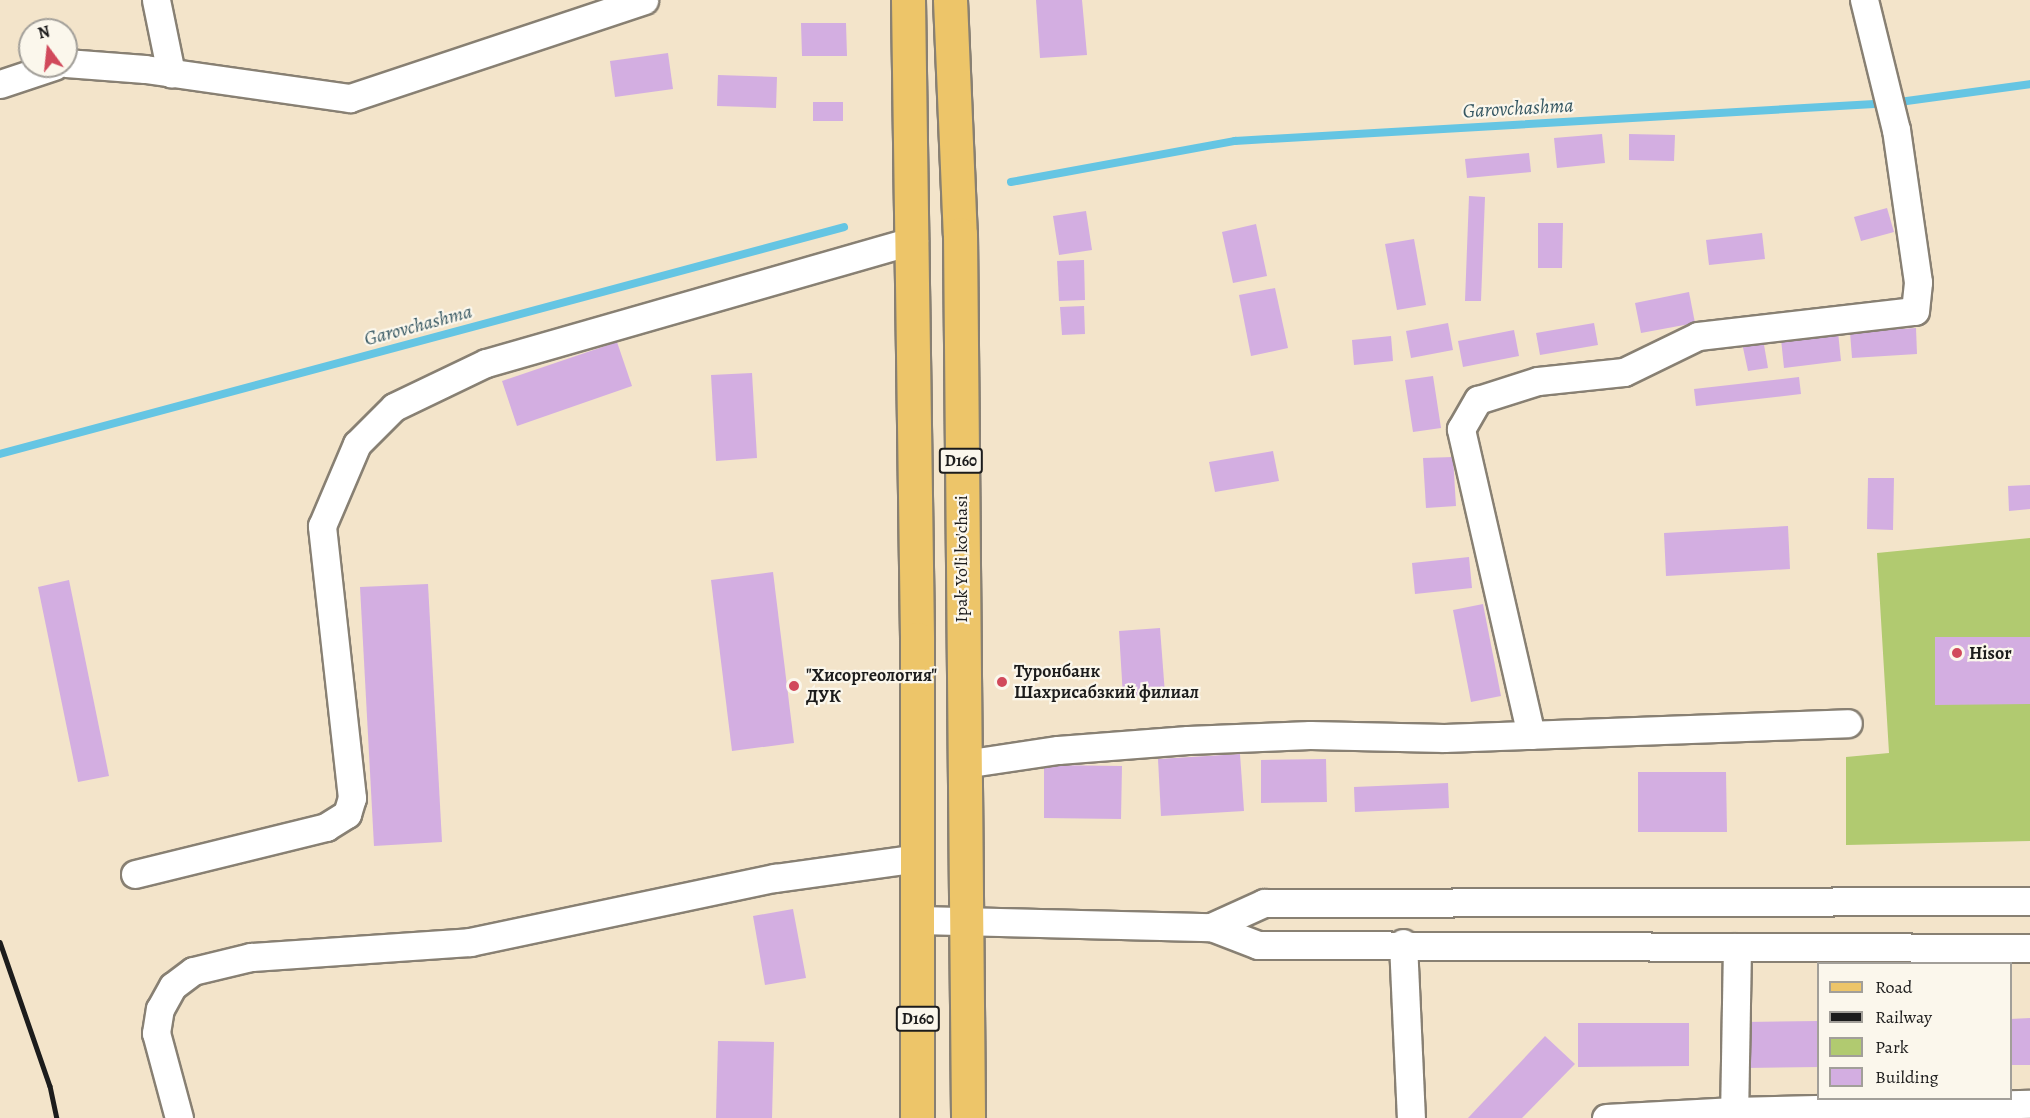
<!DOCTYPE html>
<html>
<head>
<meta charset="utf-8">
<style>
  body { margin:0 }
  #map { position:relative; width:2030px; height:1118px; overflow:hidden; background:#f3e4ca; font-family:Alegreya,serif }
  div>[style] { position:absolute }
  .green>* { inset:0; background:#b1ca70 }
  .stream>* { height:8px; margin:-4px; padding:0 4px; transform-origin:4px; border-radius:4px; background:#65c5e3 }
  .building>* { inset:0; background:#d3aee1 }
  .roads { filter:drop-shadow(2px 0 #888073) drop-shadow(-2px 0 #888073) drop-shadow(0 2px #888073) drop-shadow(0 -2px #888073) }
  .minor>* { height:27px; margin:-13.5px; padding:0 13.5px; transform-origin:13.5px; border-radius:13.5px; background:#fff }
  .major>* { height:33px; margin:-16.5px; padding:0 16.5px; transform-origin:16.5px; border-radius:16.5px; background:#edc569 }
  .rail>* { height:4.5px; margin:-2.25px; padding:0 2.25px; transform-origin:2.25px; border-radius:2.25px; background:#1c1c1c }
  .dots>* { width:16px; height:16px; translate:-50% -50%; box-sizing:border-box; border:3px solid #fbf7ec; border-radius:50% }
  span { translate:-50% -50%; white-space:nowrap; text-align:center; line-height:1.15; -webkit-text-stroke:4.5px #fbf7ec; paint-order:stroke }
  .shield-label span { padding:2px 4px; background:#fbf7ec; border:2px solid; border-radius:4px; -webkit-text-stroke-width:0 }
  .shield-label { font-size:16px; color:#1c1c1c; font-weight:700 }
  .street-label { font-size:18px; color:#1c1c1c }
  .poi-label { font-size:18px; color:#1c1c1c; font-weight:700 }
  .left { translate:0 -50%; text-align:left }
  .water-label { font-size:20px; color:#365762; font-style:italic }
  .legend { position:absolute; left:1817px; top:962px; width:195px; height:138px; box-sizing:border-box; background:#fbf7ec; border:2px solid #a29f99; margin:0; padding:8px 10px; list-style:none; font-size:18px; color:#1c1c1c }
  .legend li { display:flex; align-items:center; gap:12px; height:30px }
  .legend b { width:30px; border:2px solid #a29f99 }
  .north { position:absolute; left:18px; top:18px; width:60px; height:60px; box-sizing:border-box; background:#fbf7ec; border:2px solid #a29f99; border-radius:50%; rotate:345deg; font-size:16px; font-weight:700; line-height:24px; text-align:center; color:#1c1c1c }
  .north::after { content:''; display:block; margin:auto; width:21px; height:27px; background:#d1495b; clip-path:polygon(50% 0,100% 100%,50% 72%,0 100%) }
</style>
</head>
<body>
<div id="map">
  <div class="green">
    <i style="clip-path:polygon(2030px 538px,2030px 841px,1846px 845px,1846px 757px,1889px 753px,1877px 553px)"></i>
  </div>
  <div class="stream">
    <i style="left:1011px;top:182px;width:228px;rotate:-10.4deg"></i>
    <i style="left:1235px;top:141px;width:658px;rotate:-3.31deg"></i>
    <i style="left:1892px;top:103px;width:139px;rotate:-7.8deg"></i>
    <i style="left:0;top:454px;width:874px;rotate:-15.05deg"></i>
  </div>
  <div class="building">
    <i style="clip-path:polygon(1036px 0,1082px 0,1087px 55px,1040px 58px)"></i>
    <i style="clip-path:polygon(801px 23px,846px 23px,847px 56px,802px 56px)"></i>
    <i style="clip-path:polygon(668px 53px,673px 89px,615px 97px,610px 61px)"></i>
    <i style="clip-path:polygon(718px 75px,777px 77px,776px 108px,717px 106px)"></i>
    <i style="clip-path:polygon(813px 102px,843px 102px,843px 121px,813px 121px)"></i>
    <i style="clip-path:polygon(1602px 134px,1605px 163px,1557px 168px,1554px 138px)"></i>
    <i style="clip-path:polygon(1629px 134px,1675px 135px,1674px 161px,1629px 160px)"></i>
    <i style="clip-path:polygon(1529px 153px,1531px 172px,1467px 178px,1465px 159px)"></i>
    <i style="clip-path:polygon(1469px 196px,1485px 197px,1481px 301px,1465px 301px)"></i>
    <i style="clip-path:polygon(1887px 208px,1894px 232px,1861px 241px,1854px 217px)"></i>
    <i style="clip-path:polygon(1086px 211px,1092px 250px,1059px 255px,1053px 216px)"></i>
    <i style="clip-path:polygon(1538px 223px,1563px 223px,1562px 268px,1538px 268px)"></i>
    <i style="clip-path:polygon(1256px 224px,1267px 276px,1233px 283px,1222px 232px)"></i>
    <i style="clip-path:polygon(1762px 233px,1765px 259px,1709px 265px,1706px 240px)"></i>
    <i style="clip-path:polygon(1414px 239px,1426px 305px,1397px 310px,1385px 244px)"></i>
    <i style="clip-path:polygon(1084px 260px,1085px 300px,1059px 301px,1057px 261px)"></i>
    <i style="clip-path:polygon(1275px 288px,1288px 348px,1251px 356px,1239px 295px)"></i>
    <i style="clip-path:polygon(1689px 292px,1695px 323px,1641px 333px,1635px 303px)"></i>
    <i style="clip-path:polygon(1084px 306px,1085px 334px,1062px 335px,1060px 307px)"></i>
    <i style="clip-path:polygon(1448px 323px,1453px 350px,1411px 358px,1406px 331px)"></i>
    <i style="clip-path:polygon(1594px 323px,1598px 345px,1540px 355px,1536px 333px)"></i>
    <i style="clip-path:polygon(1916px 328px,1917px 354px,1852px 358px,1850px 332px)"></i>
    <i style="clip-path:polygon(1514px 330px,1519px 356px,1463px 367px,1458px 341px)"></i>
    <i style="clip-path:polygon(1838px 332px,1841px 361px,1784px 368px,1781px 339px)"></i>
    <i style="clip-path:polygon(1391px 336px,1393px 361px,1354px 365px,1352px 340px)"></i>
    <i style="clip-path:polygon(1763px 339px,1768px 368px,1748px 371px,1742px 343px)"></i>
    <i style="clip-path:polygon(617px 342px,632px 386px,517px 426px,502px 381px)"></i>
    <i style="clip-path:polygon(752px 373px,757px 458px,716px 461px,711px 375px)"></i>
    <i style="clip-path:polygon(1433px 376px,1441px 428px,1413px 432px,1405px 380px)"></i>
    <i style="clip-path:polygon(1799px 377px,1801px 394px,1696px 406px,1694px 389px)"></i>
    <i style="clip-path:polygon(1273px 451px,1279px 481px,1215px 492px,1209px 462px)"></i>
    <i style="clip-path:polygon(1453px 457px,1456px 506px,1426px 508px,1423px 458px)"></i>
    <i style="clip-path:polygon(1868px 478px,1894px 478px,1893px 530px,1867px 529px)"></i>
    <i style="clip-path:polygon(2030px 485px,2030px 509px,2009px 511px,2008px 486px)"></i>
    <i style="clip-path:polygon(1788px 526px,1790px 569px,1666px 576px,1664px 533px)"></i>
    <i style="clip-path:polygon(1469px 557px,1472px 588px,1415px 594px,1412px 563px)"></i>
    <i style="clip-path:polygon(773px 572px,794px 743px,732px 751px,711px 580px)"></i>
    <i style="clip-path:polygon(69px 580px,109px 776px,78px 782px,38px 587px)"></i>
    <i style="clip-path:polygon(428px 584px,442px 842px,374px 846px,360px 587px)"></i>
    <i style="clip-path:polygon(1483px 604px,1501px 696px,1471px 702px,1453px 610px)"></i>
    <i style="clip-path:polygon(1160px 628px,1165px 694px,1123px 697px,1119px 631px)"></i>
    <i style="clip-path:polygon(1935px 637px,2030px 637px,2030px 704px,1935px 705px)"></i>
    <i style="clip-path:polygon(1240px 754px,1244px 811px,1161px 816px,1158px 759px)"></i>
    <i style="clip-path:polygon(1326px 759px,1327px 802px,1261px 803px,1261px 760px)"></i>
    <i style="clip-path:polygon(1044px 765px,1122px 766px,1121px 819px,1044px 818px)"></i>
    <i style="clip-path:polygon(1638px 772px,1726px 772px,1727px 832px,1638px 832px)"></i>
    <i style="clip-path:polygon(1448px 783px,1449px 808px,1355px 812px,1354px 787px)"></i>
    <i style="clip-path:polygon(793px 909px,806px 978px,765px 985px,753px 916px)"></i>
    <i style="clip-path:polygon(2030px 1018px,2030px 1065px,2010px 1065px,2010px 1019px)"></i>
    <i style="clip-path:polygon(1818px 1021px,1818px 1067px,1745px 1068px,1745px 1022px)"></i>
    <i style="clip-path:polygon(1578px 1023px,1689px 1023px,1689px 1066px,1578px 1067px)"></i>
    <i style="clip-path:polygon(1545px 1036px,1575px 1064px,1522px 1118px,1468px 1118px)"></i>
    <i style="clip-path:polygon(718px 1041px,774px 1042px,772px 1118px,716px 1118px)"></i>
  </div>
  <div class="roads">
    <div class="minor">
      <i style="left:156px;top:0;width:75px;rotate:78.4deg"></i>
      <i style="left:66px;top:63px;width:79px;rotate:4.3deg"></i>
      <i style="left:145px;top:69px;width:207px;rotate:8.1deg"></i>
      <i style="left:350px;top:98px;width:310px;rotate:-18.4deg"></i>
      <i style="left:0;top:84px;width:57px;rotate:-18.4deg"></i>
      <i style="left:1531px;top:735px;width:314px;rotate:-102.9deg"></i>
      <i style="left:1461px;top:429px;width:34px;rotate:-60deg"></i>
      <i style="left:1478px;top:400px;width:63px;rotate:-17.6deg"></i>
      <i style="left:1538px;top:381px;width:86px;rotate:-6deg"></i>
      <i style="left:1624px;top:372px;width:82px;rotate:-25.9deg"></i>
      <i style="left:1698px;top:336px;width:218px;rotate:-6.6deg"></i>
      <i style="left:1915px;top:311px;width:29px;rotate:-84deg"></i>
      <i style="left:1918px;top:282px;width:154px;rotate:-98.2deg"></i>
      <i style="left:1896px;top:130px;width:134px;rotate:-103.8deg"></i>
      <i style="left:964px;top:764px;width:95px;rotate:-8.5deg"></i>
      <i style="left:1058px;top:750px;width:130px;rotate:-4.4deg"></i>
      <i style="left:1188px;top:740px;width:122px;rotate:-2.3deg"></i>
      <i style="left:1310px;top:735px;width:134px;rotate:1.3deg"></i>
      <i style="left:1444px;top:738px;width:404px;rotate:-2.1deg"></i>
      <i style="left:135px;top:874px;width:197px;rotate:-13.8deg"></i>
      <i style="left:326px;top:827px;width:25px;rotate:-32deg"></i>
      <i style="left:347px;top:814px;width:17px;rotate:-73deg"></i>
      <i style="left:352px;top:798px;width:274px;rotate:-96.3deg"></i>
      <i style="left:322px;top:526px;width:89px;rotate:-66.9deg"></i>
      <i style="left:357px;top:444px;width:52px;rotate:-45deg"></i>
      <i style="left:394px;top:407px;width:102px;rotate:-25.6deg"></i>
      <i style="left:486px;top:363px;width:445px;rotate:-16deg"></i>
      <i style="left:919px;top:920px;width:292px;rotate:1.4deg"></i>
      <i style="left:1211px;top:927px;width:50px;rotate:21deg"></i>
      <i style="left:1258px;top:945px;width:772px;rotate:0.22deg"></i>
      <i style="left:1211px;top:927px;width:58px;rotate:-24.4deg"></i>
      <i style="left:1264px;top:903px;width:766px;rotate:-0.15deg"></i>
      <i style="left:1403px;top:943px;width:175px;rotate:87.4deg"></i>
      <i style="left:179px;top:1118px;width:88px;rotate:-105.1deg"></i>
      <i style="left:156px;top:1033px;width:24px;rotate:-81deg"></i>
      <i style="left:160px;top:1009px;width:26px;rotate:-61deg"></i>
      <i style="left:173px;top:986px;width:25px;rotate:-37deg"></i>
      <i style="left:193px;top:971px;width:60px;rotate:-13.6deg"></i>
      <i style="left:251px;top:957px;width:220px;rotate:-3.9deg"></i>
      <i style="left:470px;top:942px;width:312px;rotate:-11.9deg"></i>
      <i style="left:775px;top:878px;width:145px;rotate:-7.9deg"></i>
      <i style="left:1606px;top:1118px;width:128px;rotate:-3.1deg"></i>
      <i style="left:1734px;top:1111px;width:296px;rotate:-1.4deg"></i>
      <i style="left:1734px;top:1118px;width:171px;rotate:-89deg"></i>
    </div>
    <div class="major">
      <i style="left:908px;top:0;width:639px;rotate:89.19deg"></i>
      <i style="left:917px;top:639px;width:479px;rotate:90deg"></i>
      <i style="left:950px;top:0;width:234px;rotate:87.6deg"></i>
      <i style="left:960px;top:234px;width:884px;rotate:89.48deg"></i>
    </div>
  </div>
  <div class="rail">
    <i style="left:0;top:942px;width:152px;rotate:70.9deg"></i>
    <i style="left:50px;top:1086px;width:33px;rotate:78deg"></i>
  </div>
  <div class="dots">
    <i style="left:1957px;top:653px;background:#d1495b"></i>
    <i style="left:1002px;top:682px;background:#d1495b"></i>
    <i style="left:794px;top:686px;background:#d1495b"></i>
  </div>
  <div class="shield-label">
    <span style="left:961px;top:461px">D160</span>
    <span style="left:918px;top:1019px">D160</span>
  </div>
  <div class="street-label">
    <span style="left:961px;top:559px;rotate:-90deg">Ipak Yo'li ko'chasi</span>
  </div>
  <div class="poi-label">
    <span class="left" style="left:1969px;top:653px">Hisor</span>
    <span class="left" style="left:1014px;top:682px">Туронбанк<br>Шахрисабзкий филиал</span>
    <span class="left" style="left:806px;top:686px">"Хисоргеология"<br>ДУК</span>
  </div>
  <div class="water-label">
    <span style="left:1518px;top:108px;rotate:-3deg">Garovchashma</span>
    <span style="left:418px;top:325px;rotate:-15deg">Garovchashma</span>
  </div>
  <ul class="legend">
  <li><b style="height:8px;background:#edc569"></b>Road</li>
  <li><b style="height:8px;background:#1c1c1c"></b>Railway</li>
  <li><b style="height:16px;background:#b1ca70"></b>Park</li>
  <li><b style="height:16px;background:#d3aee1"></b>Building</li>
  </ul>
  <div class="north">N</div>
</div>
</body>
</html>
